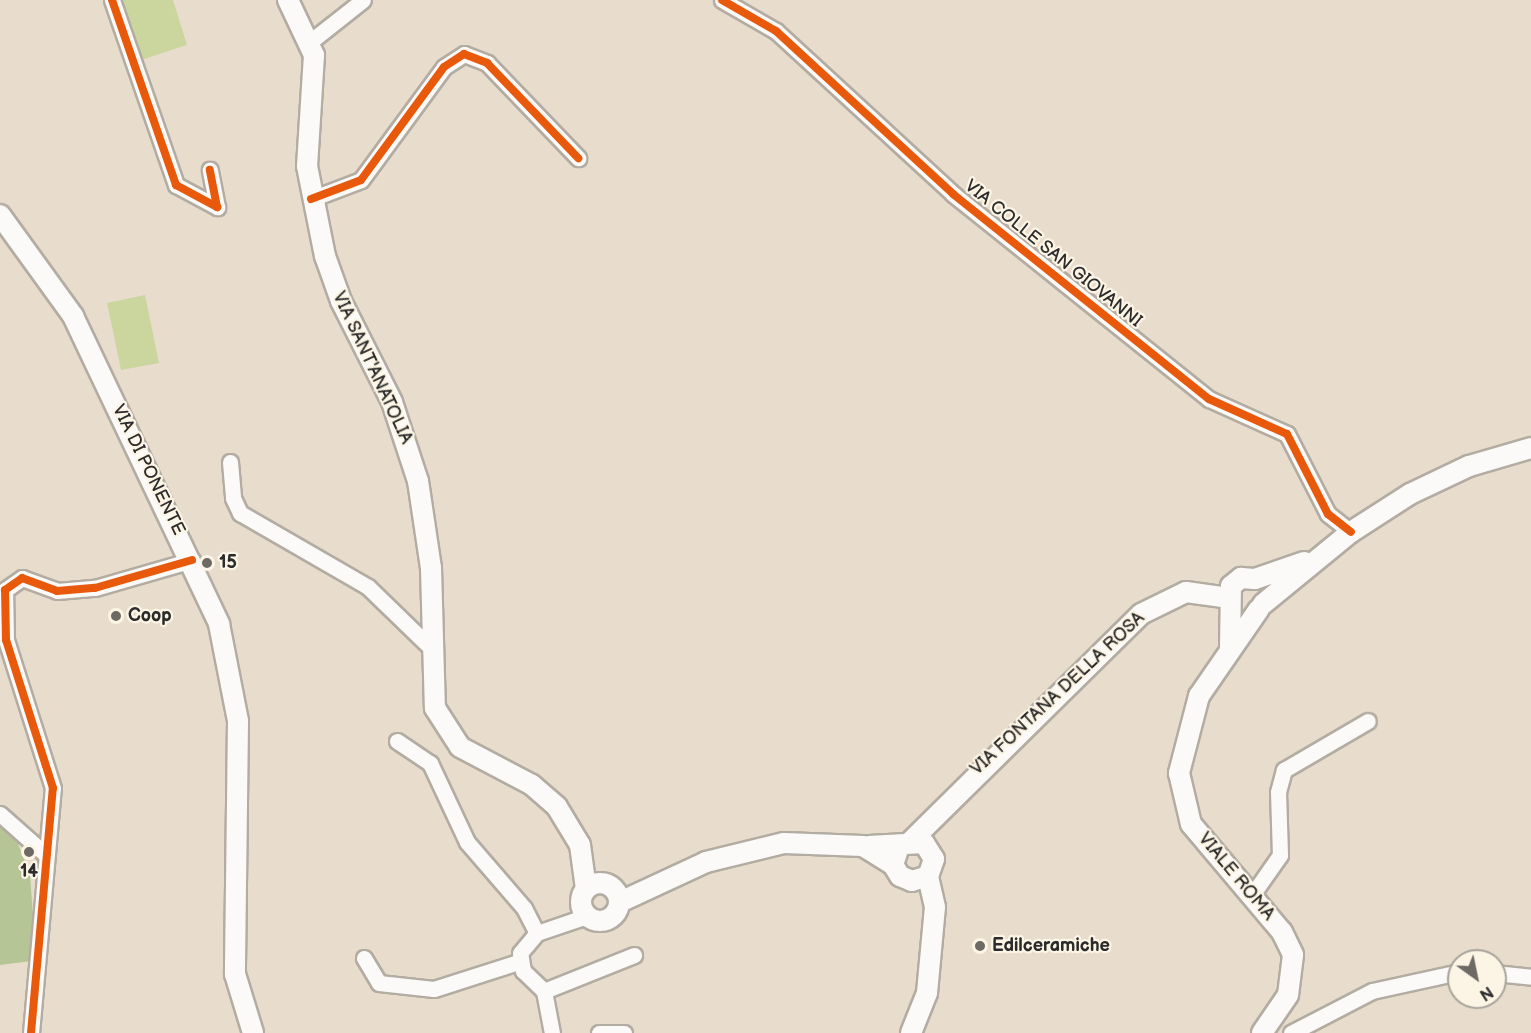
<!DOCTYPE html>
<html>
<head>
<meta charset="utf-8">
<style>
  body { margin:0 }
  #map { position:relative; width:1531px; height:1033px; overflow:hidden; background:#e8ddcd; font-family:"Balsamiq Sans",sans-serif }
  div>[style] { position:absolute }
  .green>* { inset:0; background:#cad69d }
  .forest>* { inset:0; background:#b6c595 }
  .roads { filter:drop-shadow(2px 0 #b3aca2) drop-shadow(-2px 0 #b3aca2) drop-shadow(0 2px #b3aca2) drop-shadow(0 -2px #b3aca2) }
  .minor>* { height:15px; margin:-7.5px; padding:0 7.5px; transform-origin:7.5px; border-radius:7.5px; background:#fcfaf8 }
  .major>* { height:20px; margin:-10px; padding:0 10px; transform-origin:10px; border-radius:10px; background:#fcfaf8 }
  .major>.ring { margin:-10px; padding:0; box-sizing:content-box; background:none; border:20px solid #fcfaf8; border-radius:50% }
  .cycleway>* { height:8px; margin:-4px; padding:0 4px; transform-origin:4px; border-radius:4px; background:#e8590c }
  .dots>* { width:16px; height:16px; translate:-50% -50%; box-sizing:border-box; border:3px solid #fcf5e5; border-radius:50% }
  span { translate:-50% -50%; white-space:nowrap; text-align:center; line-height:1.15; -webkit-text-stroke:4.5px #fcf5e5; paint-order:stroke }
  .street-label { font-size:18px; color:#2b2b2b }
  .poi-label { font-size:18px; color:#2b2b2b; font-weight:700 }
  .left { translate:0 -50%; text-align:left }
  .north { position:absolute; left:1447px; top:949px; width:60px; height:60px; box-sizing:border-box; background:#fcf5e5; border:2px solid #a8a49b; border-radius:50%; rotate:147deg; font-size:16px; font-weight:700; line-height:24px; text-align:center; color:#2b2b2b }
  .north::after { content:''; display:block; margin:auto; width:21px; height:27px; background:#6d6964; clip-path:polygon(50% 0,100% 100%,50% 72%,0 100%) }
</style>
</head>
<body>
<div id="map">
  <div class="green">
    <i style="clip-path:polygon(119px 0,173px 0,187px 45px,138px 61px)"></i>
    <i style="clip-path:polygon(145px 295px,159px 363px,121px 370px,107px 303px)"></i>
  </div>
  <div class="forest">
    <i style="clip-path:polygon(0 825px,15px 836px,30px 874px,34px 931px,32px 961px,0 965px)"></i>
  </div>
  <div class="roads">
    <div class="minor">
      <i style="left:112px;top:0;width:196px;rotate:70.9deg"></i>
      <i style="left:176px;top:185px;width:47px;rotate:28.2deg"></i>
      <i style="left:217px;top:207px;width:38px;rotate:-101deg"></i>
      <i style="left:722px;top:0;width:62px;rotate:29.9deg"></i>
      <i style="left:776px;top:31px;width:241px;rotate:42.6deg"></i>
      <i style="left:953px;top:194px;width:328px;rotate:38.7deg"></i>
      <i style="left:1209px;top:399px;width:85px;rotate:24.2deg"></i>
      <i style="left:1287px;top:434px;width:90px;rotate:62.9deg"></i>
      <i style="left:1328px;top:514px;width:29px;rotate:38deg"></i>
      <i style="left:311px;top:41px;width:66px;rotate:-38.3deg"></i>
      <i style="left:311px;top:199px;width:53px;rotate:-20.8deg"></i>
      <i style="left:361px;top:180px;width:140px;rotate:-53.7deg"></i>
      <i style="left:444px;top:67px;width:24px;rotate:-33deg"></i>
      <i style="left:464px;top:54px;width:25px;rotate:21deg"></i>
      <i style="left:487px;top:63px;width:132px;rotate:46.2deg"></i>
      <i style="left:230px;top:462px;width:36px;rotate:85deg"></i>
      <i style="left:233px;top:498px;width:17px;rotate:65deg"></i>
      <i style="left:240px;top:513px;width:148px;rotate:30deg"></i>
      <i style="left:368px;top:587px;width:86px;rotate:44.1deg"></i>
      <i style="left:397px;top:741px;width:40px;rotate:34deg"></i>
      <i style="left:430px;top:763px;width:87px;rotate:64.9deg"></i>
      <i style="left:467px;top:842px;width:87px;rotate:49.2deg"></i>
      <i style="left:524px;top:908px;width:28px;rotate:63deg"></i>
      <i style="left:0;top:814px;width:59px;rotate:41.6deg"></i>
      <i style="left:1252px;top:895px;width:49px;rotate:-55deg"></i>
      <i style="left:1280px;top:855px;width:63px;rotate:-91.8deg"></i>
      <i style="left:1278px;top:792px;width:23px;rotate:-75deg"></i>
      <i style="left:1284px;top:770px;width:97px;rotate:-30.3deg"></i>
      <i style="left:364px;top:958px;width:29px;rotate:59deg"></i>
      <i style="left:379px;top:983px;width:55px;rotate:6.2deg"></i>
      <i style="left:434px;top:989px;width:88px;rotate:-17.8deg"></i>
      <i style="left:1495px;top:973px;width:36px;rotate:6deg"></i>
      <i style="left:544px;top:991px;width:97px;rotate:-21.8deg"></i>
      <i style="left:31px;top:1033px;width:246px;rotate:-84.9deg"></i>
      <i style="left:53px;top:788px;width:155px;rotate:-107.6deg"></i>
      <i style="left:6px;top:640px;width:50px;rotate:-91.1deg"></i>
      <i style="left:5px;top:590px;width:21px;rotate:-35deg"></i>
      <i style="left:22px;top:578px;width:37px;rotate:20deg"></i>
      <i style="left:57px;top:591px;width:38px;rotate:-5deg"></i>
      <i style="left:95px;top:588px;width:101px;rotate:-16.1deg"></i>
      <i style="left:552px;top:1033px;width:43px;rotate:-100.8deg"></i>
      <i style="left:544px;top:991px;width:29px;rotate:-136deg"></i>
      <i style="left:523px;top:971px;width:18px;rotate:-99deg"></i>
      <i style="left:520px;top:953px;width:26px;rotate:-50deg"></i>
      <i style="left:537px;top:933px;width:53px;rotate:-18.8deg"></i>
      <i style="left:599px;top:1033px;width:25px"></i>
      <i style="left:1291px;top:1033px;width:91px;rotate:-27.4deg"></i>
      <i style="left:1372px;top:991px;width:89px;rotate:-12.3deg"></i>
    </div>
    <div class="major">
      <i style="left:288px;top:0;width:61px;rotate:64.7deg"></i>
      <i style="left:314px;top:55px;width:111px;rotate:93.6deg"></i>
      <i style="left:307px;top:166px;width:92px;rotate:78.7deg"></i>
      <i style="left:325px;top:256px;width:48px;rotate:70.4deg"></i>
      <i style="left:341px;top:301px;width:113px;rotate:63.2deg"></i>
      <i style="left:392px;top:402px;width:83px;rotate:71.8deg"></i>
      <i style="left:418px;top:481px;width:88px;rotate:81.5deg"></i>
      <i style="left:431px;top:568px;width:140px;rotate:88.4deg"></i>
      <i style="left:435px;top:708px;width:46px;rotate:57.3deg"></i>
      <i style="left:460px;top:747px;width:81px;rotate:27.8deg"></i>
      <i style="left:532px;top:785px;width:33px;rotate:41deg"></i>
      <i style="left:557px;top:807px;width:44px;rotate:58.8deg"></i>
      <i style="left:580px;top:845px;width:44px;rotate:82.2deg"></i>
      <i style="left:0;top:215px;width:125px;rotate:54.1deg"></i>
      <i style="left:73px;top:316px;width:341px;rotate:64.6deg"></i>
      <i style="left:219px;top:624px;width:99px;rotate:78.9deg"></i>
      <i style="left:238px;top:721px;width:253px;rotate:90.7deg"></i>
      <i style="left:235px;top:974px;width:62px;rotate:73deg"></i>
      <i style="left:1263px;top:604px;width:114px;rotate:-39.3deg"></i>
      <i style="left:1351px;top:532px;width:70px;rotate:-32.8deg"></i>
      <i style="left:1410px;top:494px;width:65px;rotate:-25.4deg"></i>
      <i style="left:1469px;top:466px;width:65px;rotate:-16.2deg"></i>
      <i style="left:1259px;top:609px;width:106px;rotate:124.6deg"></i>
      <i style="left:1199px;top:696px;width:80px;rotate:104.6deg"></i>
      <i style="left:1179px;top:773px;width:52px;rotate:76.8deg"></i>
      <i style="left:1191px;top:824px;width:141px;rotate:49.9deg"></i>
      <i style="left:1282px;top:932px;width:25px;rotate:64deg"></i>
      <i style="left:1293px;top:955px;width:40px;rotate:97.1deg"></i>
      <i style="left:1288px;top:995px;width:46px;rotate:124.4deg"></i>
      <i style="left:1230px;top:648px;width:62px;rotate:-89.1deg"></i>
      <i style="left:1231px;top:586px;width:13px;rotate:-39deg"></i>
      <i style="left:1241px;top:578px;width:14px;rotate:4deg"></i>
      <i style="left:1255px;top:579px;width:52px;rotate:-19.1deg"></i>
      <i style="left:911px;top:841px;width:323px;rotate:-44.6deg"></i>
      <i style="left:1141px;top:614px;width:50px;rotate:-26.1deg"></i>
      <i style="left:1186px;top:592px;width:43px;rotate:7.9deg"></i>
      <i style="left:869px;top:846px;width:55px;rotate:-3.1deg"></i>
      <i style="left:924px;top:843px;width:19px;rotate:58deg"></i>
      <i style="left:934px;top:859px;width:18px;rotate:109deg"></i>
      <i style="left:928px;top:876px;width:17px;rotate:163deg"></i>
      <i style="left:912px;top:881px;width:13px;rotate:-157deg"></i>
      <i style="left:900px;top:876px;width:13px;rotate:-122deg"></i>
      <i style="left:893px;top:865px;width:19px;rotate:-72deg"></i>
      <i class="ring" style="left:581px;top:883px;width:18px;height:18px"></i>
      <i style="left:620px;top:902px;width:95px;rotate:-24.9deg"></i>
      <i style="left:706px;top:862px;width:80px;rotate:-13.7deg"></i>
      <i style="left:784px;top:843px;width:79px;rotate:2.2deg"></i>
      <i style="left:863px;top:846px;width:36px;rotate:32deg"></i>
      <i style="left:911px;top:1033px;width:43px;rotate:-68.2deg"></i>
      <i style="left:927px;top:993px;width:86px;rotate:-84.7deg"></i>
      <i style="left:935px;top:907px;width:32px;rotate:-103deg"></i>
    </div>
  </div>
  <div class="cycleway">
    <i style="left:112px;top:0;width:196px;rotate:70.9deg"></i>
    <i style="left:176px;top:185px;width:47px;rotate:28.2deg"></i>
    <i style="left:217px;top:207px;width:38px;rotate:-101deg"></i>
    <i style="left:722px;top:0;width:62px;rotate:29.9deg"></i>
    <i style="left:776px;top:31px;width:241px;rotate:42.6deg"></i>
    <i style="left:953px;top:194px;width:328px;rotate:38.7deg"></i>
    <i style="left:1209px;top:399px;width:85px;rotate:24.2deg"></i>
    <i style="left:1287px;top:434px;width:90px;rotate:62.9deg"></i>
    <i style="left:1328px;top:514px;width:29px;rotate:38deg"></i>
    <i style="left:311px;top:199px;width:53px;rotate:-20.8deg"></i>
    <i style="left:361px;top:180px;width:140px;rotate:-53.7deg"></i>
    <i style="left:444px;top:67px;width:24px;rotate:-33deg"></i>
    <i style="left:464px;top:54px;width:25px;rotate:21deg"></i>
    <i style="left:487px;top:63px;width:132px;rotate:46.2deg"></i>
    <i style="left:31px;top:1033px;width:246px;rotate:-84.9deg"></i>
    <i style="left:53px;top:788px;width:155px;rotate:-107.6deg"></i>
    <i style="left:6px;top:640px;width:50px;rotate:-91.1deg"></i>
    <i style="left:5px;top:590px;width:21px;rotate:-35deg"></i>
    <i style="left:22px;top:578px;width:37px;rotate:20deg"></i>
    <i style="left:57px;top:591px;width:38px;rotate:-5deg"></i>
    <i style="left:95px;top:588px;width:101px;rotate:-16.1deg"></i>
  </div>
  <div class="dots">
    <i style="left:207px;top:563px;background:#6d6964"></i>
    <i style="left:116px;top:616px;background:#6d6964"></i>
    <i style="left:29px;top:852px;background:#6d6964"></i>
    <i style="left:980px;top:946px;background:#6d6964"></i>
  </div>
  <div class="street-label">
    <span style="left:1053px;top:254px;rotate:39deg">VIA COLLE SAN GIOVANNI</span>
    <span style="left:372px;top:368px;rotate:65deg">VIA SANT'ANATOLIA</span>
    <span style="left:148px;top:470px;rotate:64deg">VIA DI PONENTE</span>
    <span style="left:1058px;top:694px;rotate:-43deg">VIA FONTANA DELLA ROSA</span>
    <span style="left:1236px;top:877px;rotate:50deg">VIALE ROMA</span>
  </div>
  <div class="poi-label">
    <span class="left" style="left:219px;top:563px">15</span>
    <span class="left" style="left:128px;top:616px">Coop</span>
    <span style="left:29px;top:872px">14</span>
    <span class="left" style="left:992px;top:946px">Edilceramiche</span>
  </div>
  <div class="north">N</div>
</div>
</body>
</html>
